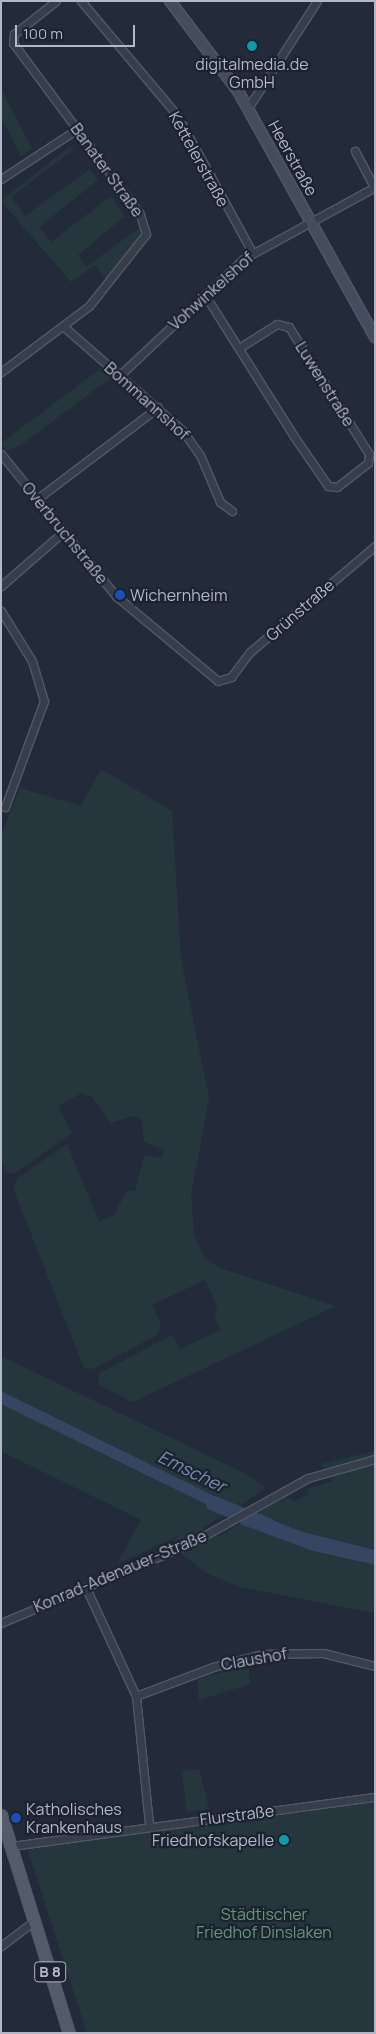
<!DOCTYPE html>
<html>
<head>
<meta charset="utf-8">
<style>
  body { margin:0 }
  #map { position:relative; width:376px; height:2034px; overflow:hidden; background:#232b3b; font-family:Manrope,sans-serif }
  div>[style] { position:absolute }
  .green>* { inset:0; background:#25373c }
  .water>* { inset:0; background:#364562 }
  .river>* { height:15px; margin:-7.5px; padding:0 7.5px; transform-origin:7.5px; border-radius:7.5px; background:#364562 }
  .roads { filter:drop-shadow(1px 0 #525866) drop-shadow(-1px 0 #525866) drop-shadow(0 1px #525866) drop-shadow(0 -1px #525866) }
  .minor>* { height:7px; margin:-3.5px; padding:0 3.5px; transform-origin:3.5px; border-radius:3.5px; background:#363d4b }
  .secondary>* { height:10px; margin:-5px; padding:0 5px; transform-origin:5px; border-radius:5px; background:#444c5e }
  .primary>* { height:11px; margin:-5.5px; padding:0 5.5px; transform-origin:5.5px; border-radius:5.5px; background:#545c6b }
  .dots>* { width:14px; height:14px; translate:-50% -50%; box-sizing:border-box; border:2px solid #1c2230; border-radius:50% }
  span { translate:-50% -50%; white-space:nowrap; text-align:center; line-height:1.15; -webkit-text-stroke:4.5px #1c2230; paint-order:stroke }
  .shield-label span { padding:1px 4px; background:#1c2230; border:1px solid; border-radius:4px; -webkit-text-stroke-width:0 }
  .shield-label { font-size:15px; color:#b2b8c7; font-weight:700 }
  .poi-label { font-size:16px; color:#b2b8c7 }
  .left { translate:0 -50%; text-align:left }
  .right { translate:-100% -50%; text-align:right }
  .street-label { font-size:16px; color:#b2b8c7 }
  .park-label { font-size:16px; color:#699878 }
  .water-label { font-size:18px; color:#7a8caf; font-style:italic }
  .frame { position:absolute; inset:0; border:2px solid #b2b8c7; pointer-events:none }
  .scale { position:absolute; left:15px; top:25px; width:120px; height:22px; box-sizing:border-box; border:2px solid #b2b8c7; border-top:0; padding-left:6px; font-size:15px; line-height:18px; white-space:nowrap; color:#b2b8c7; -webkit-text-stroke:4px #1c2230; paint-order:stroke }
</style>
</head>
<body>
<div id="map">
  <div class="green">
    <i style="clip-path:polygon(1px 89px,32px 148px,21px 156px,1px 117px)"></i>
    <i style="clip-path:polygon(70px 146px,73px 150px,11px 197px,25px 216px,90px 169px,98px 180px,39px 227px,51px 242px,111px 196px,125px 216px,78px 255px,86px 267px,142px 226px,140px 236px,106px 278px,95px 265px,71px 282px,1px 201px)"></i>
    <i style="clip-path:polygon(103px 367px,113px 376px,21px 445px,6px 451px,1px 443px)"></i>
    <i style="clip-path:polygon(101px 769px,172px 811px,181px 960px,209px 1098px,191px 1195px,194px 1236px,203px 1255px,217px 1267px,336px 1306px,133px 1402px,99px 1385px,98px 1374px,172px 1335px,179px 1349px,221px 1330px,215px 1318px,217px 1305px,205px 1280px,152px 1305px,161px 1324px,157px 1335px,93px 1369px,84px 1368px,13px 1188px,18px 1178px,67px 1144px,99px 1222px,114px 1215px,127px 1190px,135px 1192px,144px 1155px,161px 1158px,164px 1150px,144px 1142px,141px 1119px,132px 1116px,111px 1123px,92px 1097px,82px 1093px,58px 1106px,72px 1133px,14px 1174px,6px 1171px,1px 1158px,1px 836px,20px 788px,81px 806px)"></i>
    <i style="clip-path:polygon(1px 1356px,242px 1472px,266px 1487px,237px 1508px,1px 1391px)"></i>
    <i style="clip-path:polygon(1px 1404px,226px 1514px,202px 1528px,210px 1533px,219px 1536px,240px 1524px,313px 1551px,375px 1565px,375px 1613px,240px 1587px,208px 1574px,169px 1545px,178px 1536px,117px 1564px,141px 1520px,1px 1451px)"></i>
    <i style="clip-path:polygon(375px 1451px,375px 1550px,303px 1532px,256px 1514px,286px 1497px,295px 1501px,309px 1494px,307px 1489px,333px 1481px,321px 1464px)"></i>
    <i style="clip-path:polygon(248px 1665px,250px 1684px,199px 1700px,198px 1679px)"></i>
    <i style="clip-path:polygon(199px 1769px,209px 1809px,187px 1812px,182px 1771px)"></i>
    <i style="clip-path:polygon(375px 1801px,375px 2033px,87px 2033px,26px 1845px)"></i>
  </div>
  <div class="water">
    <i style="clip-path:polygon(1px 1391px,194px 1486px,237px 1508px,226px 1514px,1px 1404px)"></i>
    <i style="clip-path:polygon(256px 1514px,303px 1532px,375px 1550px,375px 1565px,313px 1551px,240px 1524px)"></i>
  </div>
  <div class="river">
    <i style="left:213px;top:1503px;width:59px;rotate:21.8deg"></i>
  </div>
  <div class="roads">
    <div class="minor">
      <i style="left:81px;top:1px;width:149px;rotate:49.9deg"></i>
      <i style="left:177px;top:115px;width:156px;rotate:61.3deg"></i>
      <i style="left:248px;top:108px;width:127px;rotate:-57.2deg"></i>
      <i style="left:355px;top:151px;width:41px;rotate:62.2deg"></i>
      <i style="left:1px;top:179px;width:91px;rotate:-33.3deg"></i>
      <i style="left:205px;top:295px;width:165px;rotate:57.8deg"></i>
      <i style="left:293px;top:435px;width:62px;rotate:55.5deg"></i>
      <i style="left:328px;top:486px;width:9px;rotate:6deg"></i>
      <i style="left:337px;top:487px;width:39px;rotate:-38deg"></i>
      <i style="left:368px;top:463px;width:9px;rotate:-84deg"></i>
      <i style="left:369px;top:454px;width:150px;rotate:-122.2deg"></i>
      <i style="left:289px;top:327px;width:12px;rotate:-166deg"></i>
      <i style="left:277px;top:324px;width:45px;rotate:147.7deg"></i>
      <i style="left:63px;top:326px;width:159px;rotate:41.2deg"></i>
      <i style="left:183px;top:431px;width:29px;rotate:55deg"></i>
      <i style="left:200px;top:455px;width:51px;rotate:66.9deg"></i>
      <i style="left:220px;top:502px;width:15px;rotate:37deg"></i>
      <i style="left:1px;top:372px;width:110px;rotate:-36.9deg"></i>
      <i style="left:89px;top:306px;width:92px;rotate:-51.6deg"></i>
      <i style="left:146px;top:234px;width:21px;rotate:-107deg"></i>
      <i style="left:140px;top:214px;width:213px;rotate:-126.6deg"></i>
      <i style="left:13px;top:43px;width:9px;rotate:-84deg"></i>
      <i style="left:14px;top:34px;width:53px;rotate:-38.2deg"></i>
      <i style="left:120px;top:375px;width:169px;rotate:-43.3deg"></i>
      <i style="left:243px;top:259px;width:150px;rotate:-28.6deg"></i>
      <i style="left:1px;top:454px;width:183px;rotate:51deg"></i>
      <i style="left:116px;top:596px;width:133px;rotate:39.8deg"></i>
      <i style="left:218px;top:681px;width:14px;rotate:-17deg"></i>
      <i style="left:231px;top:677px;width:31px;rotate:-53deg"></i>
      <i style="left:250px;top:652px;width:164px;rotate:-40.3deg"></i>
      <i style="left:37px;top:499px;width:152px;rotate:-37.2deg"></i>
      <i style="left:1px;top:586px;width:82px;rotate:-41.1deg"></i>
      <i style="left:1px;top:611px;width:59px;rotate:58.2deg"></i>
      <i style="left:32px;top:661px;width:42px;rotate:73.3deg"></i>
      <i style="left:44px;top:701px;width:113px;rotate:110.2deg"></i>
      <i style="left:86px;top:1588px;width:119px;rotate:65.2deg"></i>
      <i style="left:136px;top:1696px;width:130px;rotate:84.2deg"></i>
      <i style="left:1px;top:1623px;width:206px;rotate:-22.8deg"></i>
      <i style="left:191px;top:1543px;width:134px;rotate:-29.1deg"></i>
      <i style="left:308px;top:1478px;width:70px;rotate:-15.8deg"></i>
      <i style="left:136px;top:1696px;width:82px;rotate:-20.6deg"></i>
      <i style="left:213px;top:1667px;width:51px;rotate:-14.9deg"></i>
      <i style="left:262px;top:1654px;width:61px;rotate:-0.9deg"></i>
      <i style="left:323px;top:1653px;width:54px;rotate:14deg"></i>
      <i style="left:11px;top:1846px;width:367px;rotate:-7.7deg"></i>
      <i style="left:1px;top:1946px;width:41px;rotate:-37.1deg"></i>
    </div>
    <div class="secondary">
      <i style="left:170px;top:1px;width:113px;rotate:52.9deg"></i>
      <i style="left:238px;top:91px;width:282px;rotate:60.9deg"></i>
    </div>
    <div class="primary">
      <i style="left:1px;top:1815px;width:228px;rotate:72.7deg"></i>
    </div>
  </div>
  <div class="dots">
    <i style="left:252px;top:46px;background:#0f9aa8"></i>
    <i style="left:120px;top:595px;background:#1a4fb4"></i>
    <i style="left:16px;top:1818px;background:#1a4fb4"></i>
    <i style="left:284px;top:1840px;background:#0f9aa8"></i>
  </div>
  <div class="shield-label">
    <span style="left:50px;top:1972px">B 8</span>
  </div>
  <div class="poi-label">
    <span style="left:252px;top:73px">digitalmedia.de<br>GmbH</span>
    <span class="left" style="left:130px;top:595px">Wichernheim</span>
    <span class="left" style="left:26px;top:1818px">Katholisches<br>Krankenhaus</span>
    <span class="right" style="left:274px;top:1840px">Friedhofskapelle</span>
  </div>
  <div class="street-label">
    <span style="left:293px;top:158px;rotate:61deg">Heerstraße</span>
    <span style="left:199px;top:159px;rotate:61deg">Kettelerstraße</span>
    <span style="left:107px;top:170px;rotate:54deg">Banater Straße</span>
    <span style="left:211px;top:291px;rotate:-42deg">Vohwinkelshof</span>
    <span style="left:325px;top:384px;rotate:58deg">Luwenstraße</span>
    <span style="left:147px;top:401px;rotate:42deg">Bommannshof</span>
    <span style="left:65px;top:533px;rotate:51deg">Overbruchstraße</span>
    <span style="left:300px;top:610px;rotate:-41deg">Grünstraße</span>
    <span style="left:120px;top:1571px;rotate:-23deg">Konrad-Adenauer-Straße</span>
    <span style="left:254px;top:1659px;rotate:-10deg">Claushof</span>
    <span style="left:237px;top:1815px;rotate:-7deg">Flurstraße</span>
  </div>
  <div class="park-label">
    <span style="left:264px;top:1923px">Städtischer<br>Friedhof Dinslaken</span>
  </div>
  <div class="water-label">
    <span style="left:192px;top:1471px;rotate:26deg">Emscher</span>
  </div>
  <div class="frame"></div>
  <div class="scale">100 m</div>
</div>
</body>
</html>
